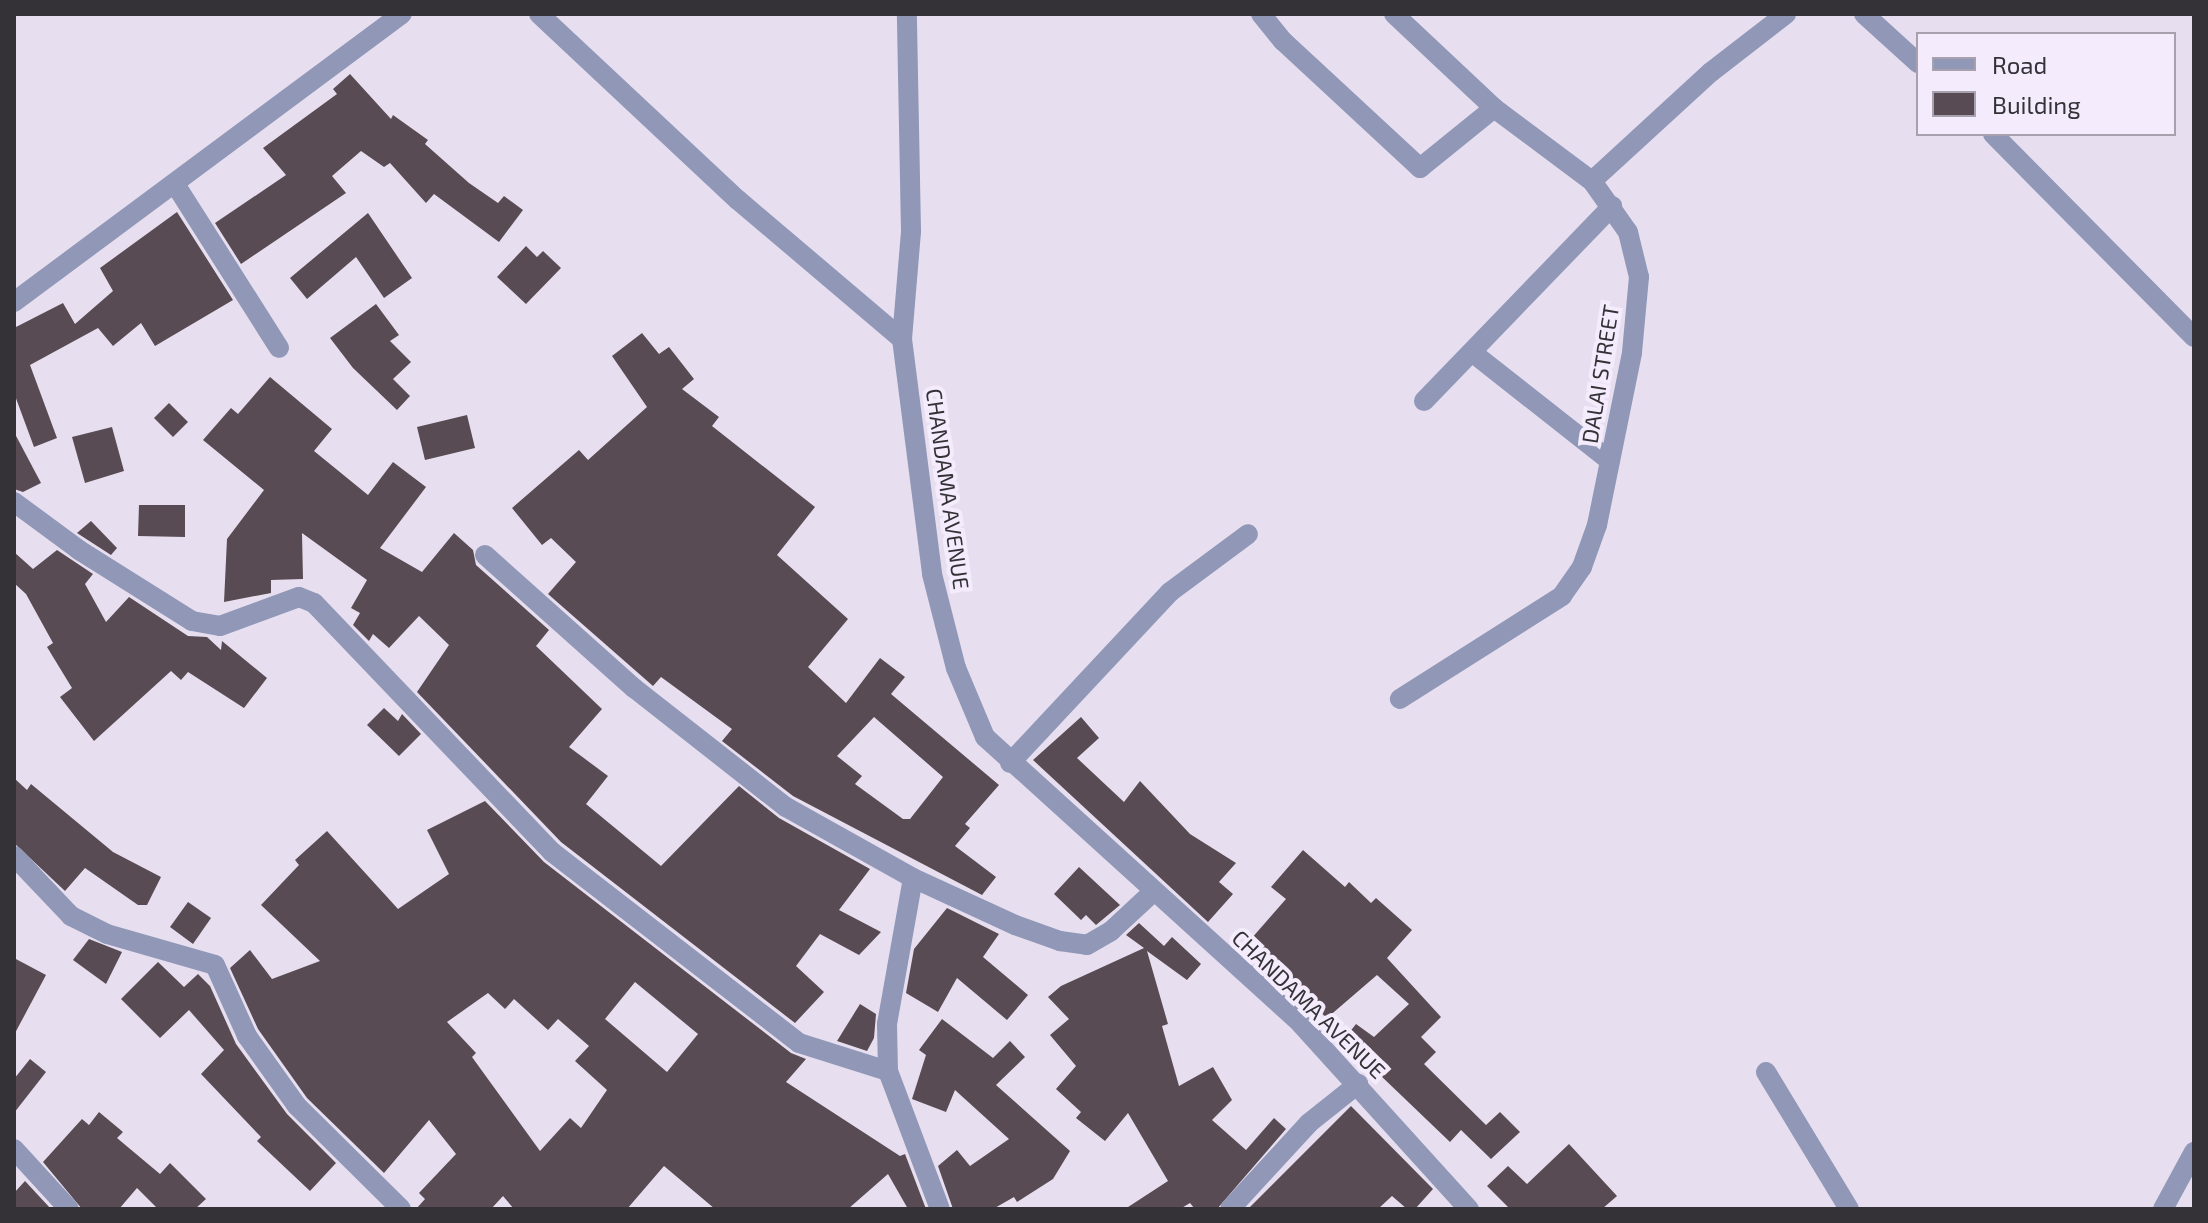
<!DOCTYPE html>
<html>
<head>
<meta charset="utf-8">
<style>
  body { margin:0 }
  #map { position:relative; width:2208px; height:1223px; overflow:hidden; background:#e7dfef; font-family:"Exo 2",sans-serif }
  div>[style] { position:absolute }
  .building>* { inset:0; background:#594b53 }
  .minor>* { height:20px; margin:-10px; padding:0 10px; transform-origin:10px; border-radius:10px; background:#9097b7 }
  span { translate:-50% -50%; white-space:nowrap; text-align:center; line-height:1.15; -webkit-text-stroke:8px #f4ecfc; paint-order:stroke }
  .street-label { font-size:22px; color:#343137 }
  .frame { position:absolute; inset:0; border:16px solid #343137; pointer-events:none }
  .legend { position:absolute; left:1916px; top:32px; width:260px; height:104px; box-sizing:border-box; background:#f4ecfc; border:2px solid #a7a1ad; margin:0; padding:10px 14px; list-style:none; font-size:24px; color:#343137 }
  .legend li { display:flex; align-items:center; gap:16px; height:40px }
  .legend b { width:40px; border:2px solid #a7a1ad }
</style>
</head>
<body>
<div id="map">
  <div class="building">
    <i style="clip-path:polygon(350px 74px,391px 119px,393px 115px,428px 140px,425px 144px,469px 183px,498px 203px,504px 196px,523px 210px,499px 242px,434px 194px,426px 203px,390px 163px,384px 167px,361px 151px,332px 176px,346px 193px,241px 264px,215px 223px,286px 175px,263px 148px,337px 94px,333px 89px)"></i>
    <i style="clip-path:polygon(177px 212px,233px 300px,155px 346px,141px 323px,113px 346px,98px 328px,30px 365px,57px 438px,34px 447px,14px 393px,14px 328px,63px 303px,75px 324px,113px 291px,100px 268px)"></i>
    <i style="clip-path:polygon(368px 213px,412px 278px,384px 298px,356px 257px,307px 299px,290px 278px)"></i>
    <i style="clip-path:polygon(526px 246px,537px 257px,543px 251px,561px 268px,526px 304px,497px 277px)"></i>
    <i style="clip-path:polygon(376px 304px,399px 335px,390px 341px,411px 362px,393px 379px,410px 396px,397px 410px,353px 368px,330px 338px)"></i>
    <i style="clip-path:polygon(evenodd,642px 333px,659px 354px,669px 347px,694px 379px,682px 389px,719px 417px,712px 426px,815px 507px,777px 555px,848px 619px,808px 667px,846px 703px,880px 658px,905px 677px,891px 694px,999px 785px,965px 824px,970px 828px,955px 846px,996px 877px,982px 895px,793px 796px,722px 741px,732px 729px,661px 677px,653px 686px,548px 594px,576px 562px,551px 538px,542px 545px,512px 508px,579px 450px,588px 460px,647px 407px,612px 356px,642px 333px,874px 717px,943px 777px,910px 819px,903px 819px,855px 784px,862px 776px,837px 756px,874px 717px)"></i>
    <i style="clip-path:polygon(270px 377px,332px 429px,314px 451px,368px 495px,393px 462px,426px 487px,380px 548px,422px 572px,454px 533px,473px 550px,476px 565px,549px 630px,536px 646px,602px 709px,569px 747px,608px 776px,586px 804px,661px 866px,739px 786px,779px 818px,870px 869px,839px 910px,881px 932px,859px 955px,820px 934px,796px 966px,824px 992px,795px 1023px,561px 842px,417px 692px,449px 645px,419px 616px,389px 648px,373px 634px,369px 641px,353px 625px,360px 613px,351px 608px,367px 580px,302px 533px,303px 579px,271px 580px,271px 593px,224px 602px,227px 539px,264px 490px,203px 440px,231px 408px,238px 414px)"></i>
    <i style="clip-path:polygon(169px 403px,188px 422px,173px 437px,154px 418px)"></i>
    <i style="clip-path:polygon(467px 415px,475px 448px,425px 460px,417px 427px)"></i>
    <i style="clip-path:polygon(112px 427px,124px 471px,85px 483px,72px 437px)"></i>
    <i style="clip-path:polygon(14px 432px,41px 483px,23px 492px,14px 489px)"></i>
    <i style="clip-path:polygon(139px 505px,185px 505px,185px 537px,138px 536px)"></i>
    <i style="clip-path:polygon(91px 521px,117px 548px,111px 555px,77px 533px)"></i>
    <i style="clip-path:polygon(57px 550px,93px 574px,85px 584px,106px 622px,129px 597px,188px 636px,207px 637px,221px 650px,222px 641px,267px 678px,244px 708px,188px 672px,181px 680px,171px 671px,94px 741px,60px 697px,72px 688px,47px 647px,53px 643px,26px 594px,14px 583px,14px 552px,33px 569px)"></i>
    <i style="clip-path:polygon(384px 708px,398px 721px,402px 714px,421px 734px,399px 756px,367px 725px)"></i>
    <i style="clip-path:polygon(1081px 717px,1099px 738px,1077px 758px,1124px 802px,1140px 781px,1190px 834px,1236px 863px,1219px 882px,1233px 894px,1208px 922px,1033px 760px)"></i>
    <i style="clip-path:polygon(14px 778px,27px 790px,31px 784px,113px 852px,161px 877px,147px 905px,138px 905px,85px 868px,65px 891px,14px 843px)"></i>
    <i style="clip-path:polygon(evenodd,485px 801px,544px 862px,791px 1053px,806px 1059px,786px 1082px,900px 1156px,905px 1154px,926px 1209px,908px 1209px,888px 1174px,848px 1209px,715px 1209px,664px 1166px,627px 1209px,514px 1209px,503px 1196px,491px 1209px,416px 1209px,425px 1199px,419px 1193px,456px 1154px,429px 1120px,384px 1173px,307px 1098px,258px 1029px,230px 968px,250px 950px,272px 979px,320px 961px,261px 905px,299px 865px,295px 860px,327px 831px,398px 909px,449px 874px,427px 830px,485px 801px,635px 982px,698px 1034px,667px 1072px,605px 1019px,635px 982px,485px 801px,488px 993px,505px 1009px,514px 999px,548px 1030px,558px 1019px,589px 1046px,575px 1061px,607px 1090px,581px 1128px,570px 1118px,540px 1151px,472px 1057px,476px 1053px,447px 1022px,488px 993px)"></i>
    <i style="clip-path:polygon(1303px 850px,1345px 887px,1349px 882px,1371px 903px,1376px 898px,1412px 930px,1387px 958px,1441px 1017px,1421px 1037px,1436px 1052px,1424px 1064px,1486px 1125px,1500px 1112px,1520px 1132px,1491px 1159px,1461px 1130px,1450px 1142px,1379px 1074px,1375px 1078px,1354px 1056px,1360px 1051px,1345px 1038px,1356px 1024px,1374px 1037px,1409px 1004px,1377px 975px,1327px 1018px,1244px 947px,1286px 899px,1271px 887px)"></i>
    <i style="clip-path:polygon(1079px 867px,1120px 905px,1096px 925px,1086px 915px,1081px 920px,1054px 894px)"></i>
    <i style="clip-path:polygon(188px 902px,211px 918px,193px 944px,170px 927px)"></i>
    <i style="clip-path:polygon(947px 908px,999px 934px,983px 957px,1028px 995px,1007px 1020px,957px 978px,938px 1012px,906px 993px,914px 949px)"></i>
    <i style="clip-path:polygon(1139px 923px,1164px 946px,1172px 937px,1201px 964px,1187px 980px,1147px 951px,1168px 1024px,1162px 1026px,1179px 1086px,1213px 1067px,1232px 1100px,1212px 1120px,1246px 1150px,1274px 1118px,1286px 1129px,1217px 1209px,1195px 1209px,1190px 1203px,1180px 1209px,1125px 1209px,1168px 1181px,1128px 1113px,1105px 1141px,1076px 1118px,1081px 1112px,1056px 1089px,1076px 1066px,1050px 1035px,1069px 1019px,1048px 997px,1061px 986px,1144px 948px,1126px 935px)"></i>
    <i style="clip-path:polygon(89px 939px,122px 952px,106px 984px,73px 960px)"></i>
    <i style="clip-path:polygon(14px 958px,46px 975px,14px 1035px)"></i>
    <i style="clip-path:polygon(158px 962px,184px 987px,198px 974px,210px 986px,236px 1044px,287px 1114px,336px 1163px,310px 1191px,257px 1141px,261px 1137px,201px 1074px,224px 1050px,189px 1010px,160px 1038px,121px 999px)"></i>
    <i style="clip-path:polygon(860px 1004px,876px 1014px,874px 1038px,867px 1051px,837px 1041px)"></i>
    <i style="clip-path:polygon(942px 1019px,993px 1058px,1010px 1041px,1025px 1057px,996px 1085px,1070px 1151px,1053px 1179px,1017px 1202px,1014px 1197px,993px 1209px,953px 1209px,938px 1166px,957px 1150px,970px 1166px,1009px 1139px,955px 1090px,946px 1112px,912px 1099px,926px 1055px,919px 1050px)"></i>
    <i style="clip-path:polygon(30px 1059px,46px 1072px,14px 1113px,14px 1079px)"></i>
    <i style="clip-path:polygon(1351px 1106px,1433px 1189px,1415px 1209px,1407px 1209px,1392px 1196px,1378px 1209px,1248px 1209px)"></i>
    <i style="clip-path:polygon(99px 1112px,123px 1132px,117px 1138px,160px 1174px,170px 1163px,206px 1199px,195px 1209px,158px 1209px,137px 1188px,119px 1209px,82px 1209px,43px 1162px,82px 1119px,89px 1125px)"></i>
    <i style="clip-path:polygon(1569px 1144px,1617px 1196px,1602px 1209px,1510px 1209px,1487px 1186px,1508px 1166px,1527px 1184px)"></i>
    <i style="clip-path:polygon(25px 1181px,51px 1209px,14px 1209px,14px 1193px)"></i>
  </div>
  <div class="minor">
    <i style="left:539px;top:14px;width:272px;rotate:43.1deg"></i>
    <i style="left:738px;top:200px;width:215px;rotate:40.3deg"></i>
    <i style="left:902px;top:339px;width:237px;rotate:82.7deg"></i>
    <i style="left:932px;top:574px;width:97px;rotate:75.7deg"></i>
    <i style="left:956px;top:668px;width:75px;rotate:67.2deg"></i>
    <i style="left:985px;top:737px;width:427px;rotate:42.2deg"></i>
    <i style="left:1301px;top:1024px;width:250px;rotate:47.8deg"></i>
    <i style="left:1261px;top:14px;width:35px;rotate:51deg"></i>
    <i style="left:1283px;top:41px;width:187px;rotate:42.8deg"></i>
    <i style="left:1420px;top:168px;width:95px;rotate:-39deg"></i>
    <i style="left:1394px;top:14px;width:137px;rotate:43.2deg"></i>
    <i style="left:1494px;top:108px;width:122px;rotate:36.7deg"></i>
    <i style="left:1592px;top:181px;width:62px;rotate:54.8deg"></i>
    <i style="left:1628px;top:232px;width:46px;rotate:76.3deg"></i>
    <i style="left:1639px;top:277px;width:76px;rotate:95.3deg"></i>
    <i style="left:1632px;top:353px;width:176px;rotate:101.5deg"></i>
    <i style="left:1597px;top:525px;width:45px;rotate:109.7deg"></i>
    <i style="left:1582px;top:567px;width:35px;rotate:125deg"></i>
    <i style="left:1562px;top:596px;width:192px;rotate:147.6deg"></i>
    <i style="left:1864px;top:14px;width:73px;rotate:42.2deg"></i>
    <i style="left:1993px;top:134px;width:286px;rotate:45.3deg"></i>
    <i style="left:1592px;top:181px;width:161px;rotate:-42.5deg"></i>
    <i style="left:1711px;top:72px;width:95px;rotate:-37.7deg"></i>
    <i style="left:175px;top:184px;width:194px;rotate:57.6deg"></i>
    <i style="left:14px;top:302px;width:483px;rotate:-36.6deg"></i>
    <i style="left:902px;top:339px;width:108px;rotate:-85.2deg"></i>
    <i style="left:911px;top:231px;width:217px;rotate:-91.1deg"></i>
    <i style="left:1473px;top:353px;width:174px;rotate:38.2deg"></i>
    <i style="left:1424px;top:401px;width:271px;rotate:-46deg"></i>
    <i style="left:14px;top:502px;width:81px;rotate:36.4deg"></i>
    <i style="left:79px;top:550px;width:133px;rotate:32.1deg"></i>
    <i style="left:192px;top:621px;width:28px;rotate:10deg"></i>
    <i style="left:220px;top:626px;width:84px;rotate:-20.2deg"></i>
    <i style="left:299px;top:597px;width:16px;rotate:22deg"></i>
    <i style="left:314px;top:603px;width:344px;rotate:46.3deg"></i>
    <i style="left:552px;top:852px;width:312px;rotate:37.7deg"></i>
    <i style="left:799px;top:1043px;width:93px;rotate:17.5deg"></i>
    <i style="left:485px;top:555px;width:200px;rotate:41.8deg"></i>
    <i style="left:634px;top:688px;width:193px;rotate:38.1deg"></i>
    <i style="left:786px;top:807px;width:145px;rotate:29.2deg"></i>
    <i style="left:913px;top:878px;width:112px;rotate:24.7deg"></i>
    <i style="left:1015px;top:925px;width:48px;rotate:19.6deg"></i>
    <i style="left:1060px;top:941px;width:27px;rotate:8deg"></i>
    <i style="left:1087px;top:945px;width:28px;rotate:-30deg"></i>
    <i style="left:1111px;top:931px;width:56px;rotate:-42.8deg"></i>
    <i style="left:1010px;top:763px;width:234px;rotate:-46.9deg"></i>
    <i style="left:1170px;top:592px;width:97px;rotate:-36.6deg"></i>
    <i style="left:14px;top:856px;width:83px;rotate:46.5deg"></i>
    <i style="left:71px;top:916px;width:40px;rotate:26.6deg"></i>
    <i style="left:107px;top:934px;width:112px;rotate:16deg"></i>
    <i style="left:215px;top:965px;width:78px;rotate:65.7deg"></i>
    <i style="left:247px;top:1036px;width:86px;rotate:54.5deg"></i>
    <i style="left:297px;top:1106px;width:146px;rotate:44.7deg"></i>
    <i style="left:913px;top:878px;width:148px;rotate:100.1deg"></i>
    <i style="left:887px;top:1024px;width:47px;rotate:88.8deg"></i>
    <i style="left:888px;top:1071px;width:147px;rotate:69.4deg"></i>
    <i style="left:1766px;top:1072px;width:160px;rotate:58.8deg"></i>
    <i style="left:14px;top:1149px;width:81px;rotate:47.5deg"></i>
    <i style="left:1230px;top:1209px;width:117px;rotate:-47.4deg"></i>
    <i style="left:1309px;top:1123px;width:63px;rotate:-38.5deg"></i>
    <i style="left:2163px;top:1209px;width:65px;rotate:-61.5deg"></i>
  </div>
  <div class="street-label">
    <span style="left:1600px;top:374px;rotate:-81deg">DALAI STREET</span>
    <span style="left:948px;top:489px;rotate:82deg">CHANDAMA AVENUE</span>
    <span style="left:1309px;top:1004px;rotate:44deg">CHANDAMA AVENUE</span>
  </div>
  <div class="frame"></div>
  <ul class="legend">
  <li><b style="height:10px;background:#9097b7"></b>Road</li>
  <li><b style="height:22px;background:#594b53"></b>Building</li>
  </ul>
</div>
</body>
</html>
